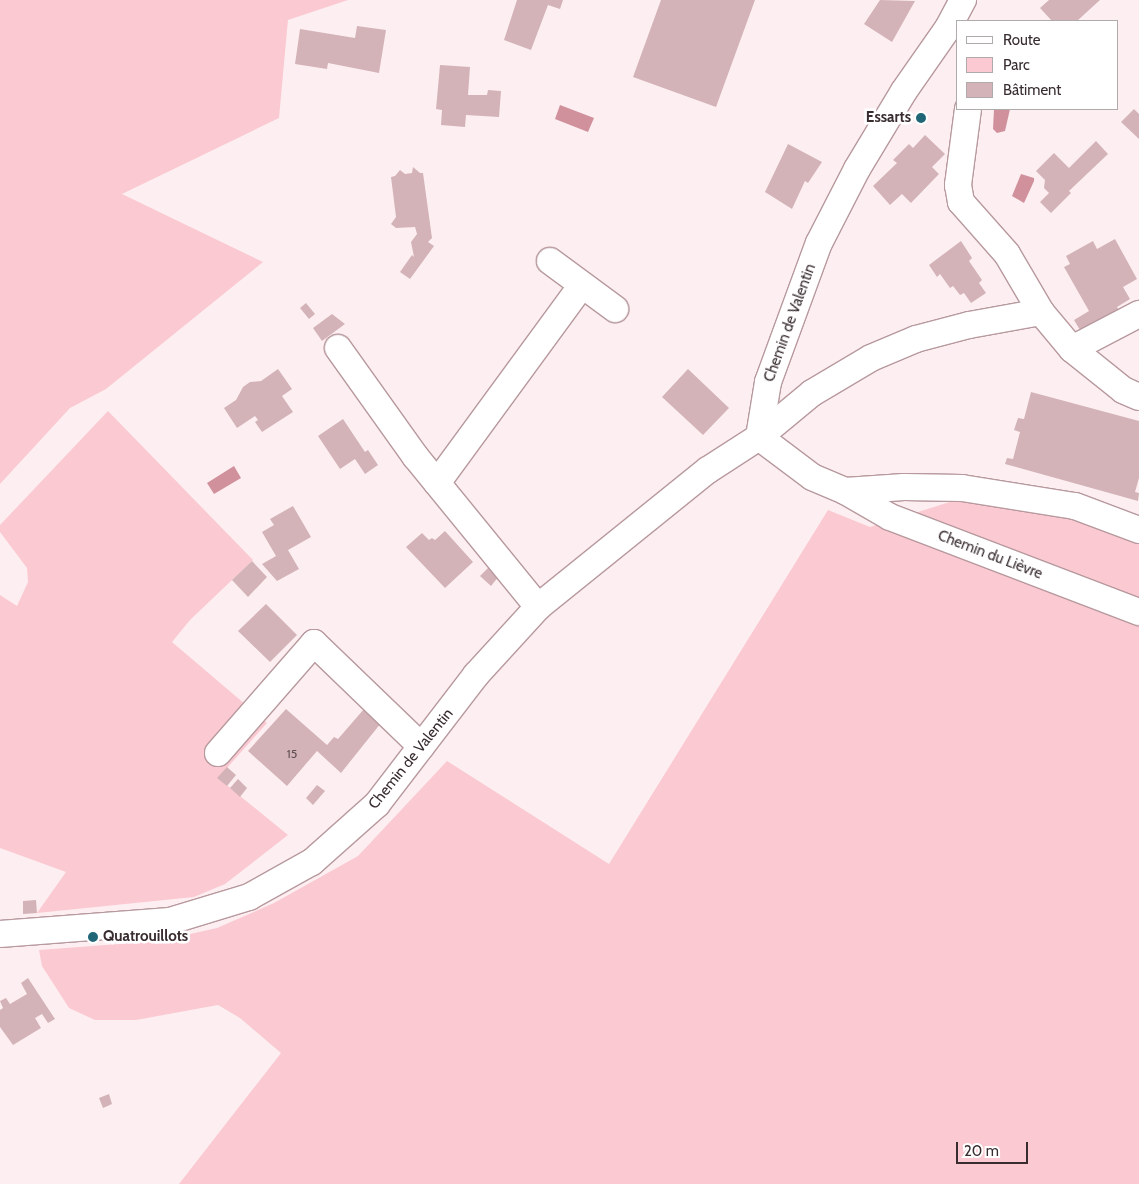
<!DOCTYPE html>
<html>
<head>
<meta charset="utf-8">
<style>
  body { margin:0 }
  #map { position:relative; width:1139px; height:1184px; overflow:hidden; background:#fdeff1; font-family:Cabin,sans-serif }
  div>[style] { position:absolute }
  .green>* { inset:0; background:#fbc9d1 }
  .water>* { inset:0; background:#d0909c }
  .building>* { inset:0; background:#d3b3b8 }
  .roads { filter:drop-shadow(1px 0 #b7999e) drop-shadow(-1px 0 #b7999e) drop-shadow(0 1px #b7999e) drop-shadow(0 -1px #b7999e) }
  .minor>* { height:26px; margin:-13px; padding:0 13px; transform-origin:13px; border-radius:13px; background:#fff }
  .dots>* { width:14px; height:14px; translate:-50% -50%; box-sizing:border-box; border:2px solid #fff; border-radius:50% }
  span { translate:-50% -50%; white-space:nowrap; text-align:center; line-height:1.15; -webkit-text-stroke:5px #fff; paint-order:stroke }
  .number-label { font-size:12px; color:#5f4e50 }
  .number-label span { -webkit-text-stroke-width:0 }
  .poi-label { font-size:15px; color:#382c2e; font-weight:700 }
  .right { translate:-100% -50%; text-align:right }
  .left { translate:0 -50%; text-align:left }
  .street-label { font-size:15px; color:#382c2e }
  .legend { position:absolute; left:956px; top:20px; width:162px; height:90px; box-sizing:border-box; background:#fff; border:1px solid #afabab; margin:0; padding:6px 9px; list-style:none; font-size:15px; color:#382c2e }
  .legend li { display:flex; align-items:center; gap:10px; height:25px }
  .legend b { width:25px; border:1px solid #afabab }
  .scale { position:absolute; left:956px; top:1142px; width:72px; height:22px; box-sizing:border-box; border:2px solid #382c2e; border-top:0; padding-left:6px; font-size:15px; line-height:18px; white-space:nowrap; color:#382c2e; -webkit-text-stroke:4px #fff; paint-order:stroke }
</style>
</head>
<body>
<div id="map">
  <div class="green">
    <i style="clip-path:polygon(0 0,348px 0,288px 20px,279px 118px,122px 194px,263px 262px,106px 389px,70px 408px,0 484px)"></i>
    <i style="clip-path:polygon(108px 411px,253px 560px,190px 620px,172px 642px,267px 723px,218px 778px,288px 835px,225px 884px,194px 897px,37px 913px,66px 872px,0 848px,0 595px,17px 606px,28px 582px,27px 568px,0 532px,0 525px)"></i>
    <i style="clip-path:polygon(1001px 486px,1139px 531px,1139px 1184px,179px 1184px,281px 1053px,240px 1018px,218px 1005px,136px 1020px,95px 1020px,69px 1008px,42px 966px,39px 950px,159px 941px,217px 928px,274px 903px,358px 856px,447px 761px,609px 864px,828px 510px,870px 527px)"></i>
  </div>
  <div class="water">
    <i style="clip-path:polygon(560px 105px,594px 118px,588px 132px,555px 119px)"></i>
    <i style="clip-path:polygon(994px 109px,1010px 109px,1005px 131px,997px 133px,993px 129px)"></i>
    <i style="clip-path:polygon(1021px 174px,1034px 178px,1034px 181px,1024px 203px,1012px 196px)"></i>
    <i style="clip-path:polygon(234px 466px,241px 478px,214px 494px,207px 483px)"></i>
  </div>
  <div class="building">
    <i style="clip-path:polygon(517px 0,563px 0,560px 9px,548px 5px,531px 50px,504px 40px)"></i>
    <i style="clip-path:polygon(661px 0,755px 0,716px 107px,633px 77px)"></i>
    <i style="clip-path:polygon(880px 0,915px 1px,892px 42px,864px 24px)"></i>
    <i style="clip-path:polygon(1049px 0,1100px 0,1077px 21px,1052px 21px,1040px 8px)"></i>
    <i style="clip-path:polygon(357px 26px,386px 30px,379px 73px,328px 63px,327px 69px,295px 64px,300px 29px,355px 38px)"></i>
    <i style="clip-path:polygon(440px 65px,470px 67px,468px 95px,487px 95px,488px 90px,501px 91px,499px 117px,466px 115px,465px 127px,441px 125px,442px 110px,436px 109px)"></i>
    <i style="clip-path:polygon(1134px 109px,1139px 114px,1139px 139px,1121px 122px)"></i>
    <i style="clip-path:polygon(925px 135px,945px 154px,932px 167px,939px 174px,911px 203px,902px 194px,890px 205px,873px 186px,897px 163px,893px 160px,909px 144px,913px 148px)"></i>
    <i style="clip-path:polygon(1096px 141px,1108px 154px,1069px 191px,1071px 193px,1051px 213px,1040px 202px,1049px 193px,1044px 188px,1045px 180px,1036px 171px,1054px 153px,1069px 168px)"></i>
    <i style="clip-path:polygon(788px 144px,822px 162px,808px 183px,805px 181px,792px 209px,765px 192px)"></i>
    <i style="clip-path:polygon(413px 167px,420px 173px,423px 173px,432px 238px,428px 242px,434px 246px,410px 279px,400px 272px,412px 255px,414px 257px,411px 242px,417px 234px,415px 227px,396px 228px,391px 224px,396px 217px,391px 177px,395px 176px,400px 170px,405px 174px,412px 173px)"></i>
    <i style="clip-path:polygon(1115px 239px,1137px 279px,1123px 287px,1130px 299px,1117px 307px,1121px 314px,1083px 335px,1074px 320px,1089px 311px,1064px 267px,1070px 264px,1066px 256px,1093px 241px,1097px 249px)"></i>
    <i style="clip-path:polygon(961px 241px,972px 258px,969px 261px,982px 280px,979px 283px,986px 293px,971px 303px,964px 293px,960px 295px,953px 286px,950px 288px,940px 274px,937px 277px,929px 265px)"></i>
    <i style="clip-path:polygon(306px 303px,315px 314px,309px 319px,300px 308px)"></i>
    <i style="clip-path:polygon(332px 314px,345px 324px,322px 341px,313px 328px)"></i>
    <i style="clip-path:polygon(278px 369px,292px 389px,282px 396px,293px 412px,262px 432px,255px 422px,258px 420px,255px 416px,237px 428px,224px 408px,236px 400px,243px 387px,250px 382px,261px 381px)"></i>
    <i style="clip-path:polygon(688px 369px,729px 408px,703px 435px,662px 397px)"></i>
    <i style="clip-path:polygon(1031px 392px,1139px 421px,1139px 478px,1135px 492px,1139px 493px,1138px 501px,1005px 464px,1007px 458px,1013px 459px,1020px 432px,1014px 430px,1018px 418px,1024px 419px)"></i>
    <i style="clip-path:polygon(343px 419px,365px 452px,368px 450px,378px 465px,365px 474px,355px 459px,340px 469px,318px 436px)"></i>
    <i style="clip-path:polygon(293px 506px,311px 537px,288px 550px,299px 569px,277px 581px,262px 564px,276px 556px,262px 532px,274px 525px,270px 519px)"></i>
    <i style="clip-path:polygon(445px 531px,473px 562px,445px 588px,406px 547px,422px 533px,429px 540px,432px 538px,435px 540px)"></i>
    <i style="clip-path:polygon(252px 561px,267px 577px,248px 597px,232px 580px)"></i>
    <i style="clip-path:polygon(494px 562px,503px 571px,491px 586px,480px 576px)"></i>
    <i style="clip-path:polygon(266px 604px,297px 635px,270px 662px,238px 631px)"></i>
    <i style="clip-path:polygon(286px 709px,327px 745px,334px 737px,338px 739px,364px 709px,381px 723px,341px 773px,317px 751px,287px 786px,248px 751px)"></i>
    <i style="clip-path:polygon(227px 767px,236px 775px,227px 786px,217px 778px)"></i>
    <i style="clip-path:polygon(238px 779px,247px 788px,240px 797px,230px 788px)"></i>
    <i style="clip-path:polygon(317px 785px,325px 791px,313px 805px,306px 798px)"></i>
    <i style="clip-path:polygon(36px 900px,37px 913px,23px 914px,23px 901px)"></i>
    <i style="clip-path:polygon(28px 978px,55px 1019px,48px 1023px,42px 1014px,35px 1018px,41px 1028px,13px 1045px,0 1027px,0 1010px,3px 1008px,0 1001px,6px 998px,10px 1004px,27px 994px,21px 983px)"></i>
    <i style="clip-path:polygon(109px 1094px,112px 1104px,103px 1108px,99px 1098px)"></i>
  </div>
  <div class="roads">
    <div class="minor">
      <i style="left:968px;top:109px;width:77px;rotate:97.5deg"></i>
      <i style="left:958px;top:185px;width:17px;rotate:80deg"></i>
      <i style="left:961px;top:202px;width:69px;rotate:48.5deg"></i>
      <i style="left:1007px;top:254px;width:67px;rotate:59.6deg"></i>
      <i style="left:1041px;top:312px;width:48px;rotate:50deg"></i>
      <i style="left:1072px;top:349px;width:65px;rotate:38.8deg"></i>
      <i style="left:1123px;top:390px;width:17px;rotate:24deg"></i>
      <i style="left:550px;top:261px;width:81px;rotate:36.4deg"></i>
      <i style="left:1041px;top:312px;width:73px;rotate:169.8deg"></i>
      <i style="left:969px;top:325px;width:55px;rotate:165.2deg"></i>
      <i style="left:916px;top:339px;width:49px;rotate:157.1deg"></i>
      <i style="left:871px;top:358px;width:69px;rotate:149.3deg"></i>
      <i style="left:812px;top:393px;width:69px;rotate:140.3deg"></i>
      <i style="left:759px;top:437px;width:66px;rotate:37deg"></i>
      <i style="left:812px;top:477px;width:36px;rotate:23deg"></i>
      <i style="left:845px;top:491px;width:52px;rotate:30deg"></i>
      <i style="left:890px;top:517px;width:267px;rotate:20.9deg"></i>
      <i style="left:338px;top:348px;width:133px;rotate:54.5deg"></i>
      <i style="left:415px;top:456px;width:195px;rotate:50.8deg"></i>
      <i style="left:1072px;top:349px;width:76px;rotate:-27.6deg"></i>
      <i style="left:437px;top:483px;width:244px;rotate:-53.8deg"></i>
      <i style="left:845px;top:491px;width:59px;rotate:-3.9deg"></i>
      <i style="left:904px;top:487px;width:58px;rotate:1deg"></i>
      <i style="left:962px;top:488px;width:114px;rotate:9.1deg"></i>
      <i style="left:1075px;top:506px;width:68px;rotate:20.6deg"></i>
      <i style="left:218px;top:753px;width:146px;rotate:-48.9deg"></i>
      <i style="left:314px;top:643px;width:149px;rotate:43.9deg"></i>
      <i style="left:0;top:934px;width:170px;rotate:-4.4deg"></i>
      <i style="left:170px;top:921px;width:83px;rotate:-16.9deg"></i>
      <i style="left:249px;top:897px;width:72px;rotate:-29.1deg"></i>
      <i style="left:312px;top:862px;width:87px;rotate:-41.7deg"></i>
      <i style="left:377px;top:804px;width:163px;rotate:-52.5deg"></i>
      <i style="left:476px;top:675px;width:92px;rotate:-47.6deg"></i>
      <i style="left:538px;top:607px;width:218px;rotate:-38.9deg"></i>
      <i style="left:708px;top:470px;width:61px;rotate:-32.9deg"></i>
      <i style="left:759px;top:437px;width:56px;rotate:-80.7deg"></i>
      <i style="left:768px;top:382px;width:148px;rotate:-69.9deg"></i>
      <i style="left:819px;top:243px;width:83px;rotate:-62.8deg"></i>
      <i style="left:857px;top:169px;width:91px;rotate:-58.9deg"></i>
      <i style="left:904px;top:91px;width:77px;rotate:-55.1deg"></i>
      <i style="left:948px;top:28px;width:32px;rotate:-62deg"></i>
    </div>
  </div>
  <div class="dots">
    <i style="left:921px;top:118px;background:#206676"></i>
    <i style="left:93px;top:937px;background:#206676"></i>
  </div>
  <div class="number-label">
    <span style="left:292px;top:754px">15</span>
  </div>
  <div class="poi-label">
    <span class="right" style="left:911px;top:118px">Essarts</span>
    <span class="left" style="left:103px;top:937px">Quatrouillots</span>
  </div>
  <div class="street-label">
    <span style="left:790px;top:323px;rotate:-70deg">Chemin de Valentin</span>
    <span style="left:990px;top:555px;rotate:21deg">Chemin du Lièvre</span>
    <span style="left:411px;top:759px;rotate:-51deg">Chemin de Valentin</span>
  </div>
  <ul class="legend">
  <li><b style="height:6px;background:#fff"></b>Route</li>
  <li><b style="height:14px;background:#fbc9d1"></b>Parc</li>
  <li><b style="height:14px;background:#d3b3b8"></b>Bâtiment</li>
  </ul>
  <div class="scale">20 m</div>
</div>
</body>
</html>
